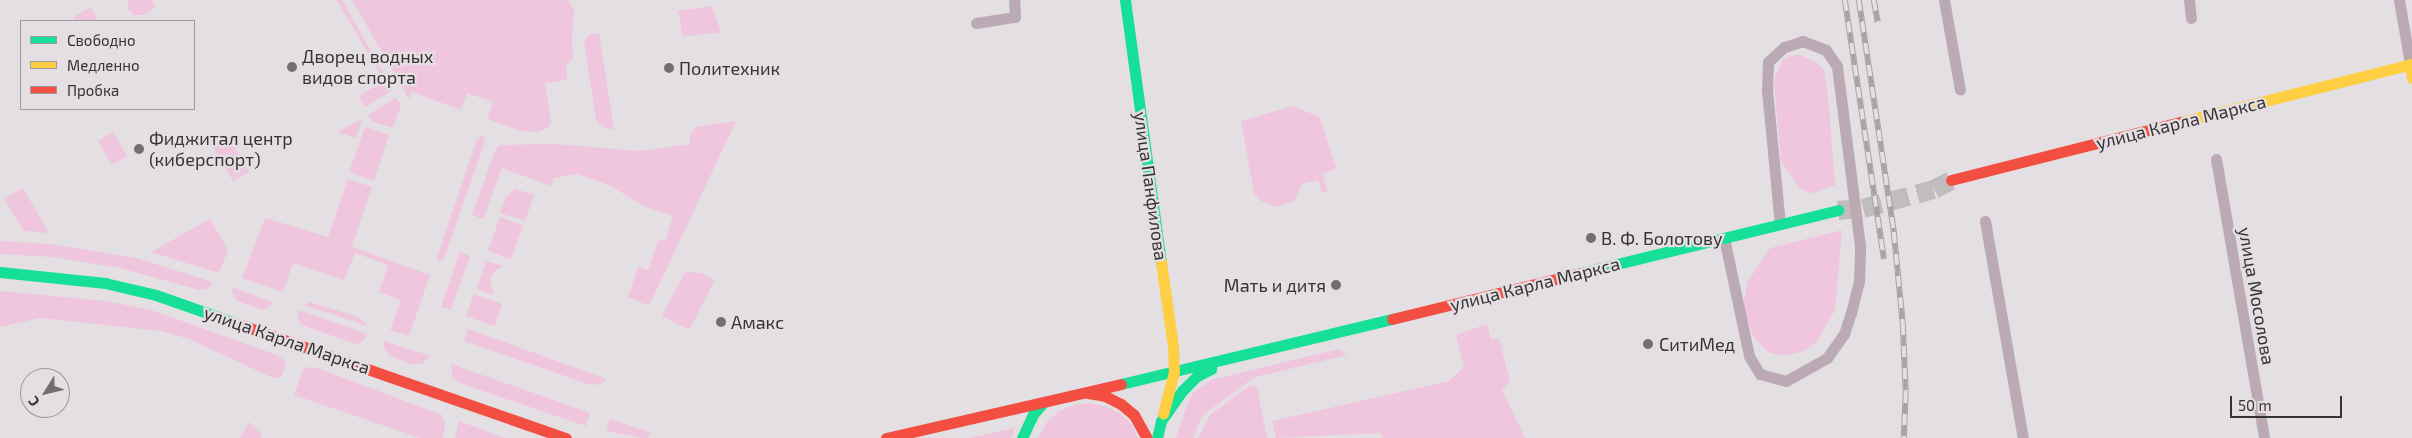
<!DOCTYPE html>
<html>
<head>
<meta charset="utf-8">
<style>
  body { margin:0 }
  #map { position:relative; width:2412px; height:438px; overflow:hidden; background:#e4dfe2; font-family:"Exo 2",sans-serif }
  div>[style] { position:absolute }
  .green>* { inset:0; background:#efc6de }
  .primary-tunnel>* { height:19px; margin-top:-9.5px; transform-origin:0; background:repeating-linear-gradient(90deg,#c1bdbf 0 19px,transparent 0 28px) }
  .street>* { height:11px; margin:-5.5px; padding:0 5.5px; transform-origin:5.5px; border-radius:5.5px; background:#bba9b3 }
  .fast>* { height:11px; margin:-5.5px; padding:0 5.5px; transform-origin:5.5px; border-radius:5.5px; background:#16e098 }
  .slow>* { height:11px; margin:-5.5px; padding:0 5.5px; transform-origin:5.5px; border-radius:5.5px; background:#ffcf43 }
  .jam>* { height:11px; margin:-5.5px; padding:0 5.5px; transform-origin:5.5px; border-radius:5.5px; background:#f24e42 }
  .rail>* { height:5.5px; margin-top:-2.75px; transform-origin:0; background:repeating-linear-gradient(90deg,#e5dee2 0 11px,#aba1a6 0 22px); box-sizing:border-box; border-block:1px solid #aba1a6 }
  .dots>* { width:14px; height:14px; translate:-50% -50%; box-sizing:border-box; border:2px solid #e5dee2; border-radius:50% }
  span { translate:-50% -50%; white-space:nowrap; text-align:center; line-height:1.15; -webkit-text-stroke:4.5px #e5dee2; paint-order:stroke }
  .poi-label { font-size:18px; color:#353334 }
  .left { translate:0 -50%; text-align:left }
  .right { translate:-100% -50%; text-align:right }
  .street-label { font-size:18px; color:#353334 }
  .legend { position:absolute; left:20px; top:20px; width:175px; height:90px; box-sizing:border-box; background:#e5dee2; border:1px solid #9f9a9c; margin:0; padding:6px 9px; list-style:none; font-size:15px; color:#353334 }
  .legend li { display:flex; align-items:center; gap:10px; height:25px }
  .legend b { width:25px; border:1px solid #9f9a9c }
  .north { position:absolute; left:20px; top:368px; width:50px; height:50px; box-sizing:border-box; background:#e5dee2; border:1px solid #9f9a9c; border-radius:50%; rotate:234deg; font-size:14px; font-weight:700; line-height:20px; text-align:center; color:#353334 }
  .north::after { content:''; display:block; margin:auto; width:18px; height:22px; background:#726f71; clip-path:polygon(50% 0,100% 100%,50% 72%,0 100%) }
  .scale { position:absolute; left:2230px; top:396px; width:112px; height:22px; box-sizing:border-box; border:2px solid #353334; border-top:0; padding-left:6px; font-size:15px; line-height:18px; white-space:nowrap; color:#353334; -webkit-text-stroke:4px #e5dee2; paint-order:stroke }
</style>
</head>
<body>
<div id="map">
  <div class="green">
    <i style="clip-path:polygon(129px 0,152px 0,156px 7px,143px 15px,133px 15px,127px 8px)"></i>
    <i style="clip-path:polygon(337px 0,342px 0,393px 90px,365px 107px,359px 96px,384px 81px)"></i>
    <i style="clip-path:polygon(352px 0,568px 0,574px 9px,572px 43px,573px 58px,566px 67px,567px 80px,545px 83px,551px 122px,550px 126px,539px 132px,521px 131px,487px 119px,493px 102px,467px 93px,461px 110px,412px 92px,409px 99px)"></i>
    <i style="clip-path:polygon(712px 6px,721px 32px,682px 37px,680px 19px,677px 11px)"></i>
    <i style="clip-path:polygon(91px 7px,98px 21px,75px 21px,73px 17px)"></i>
    <i style="clip-path:polygon(599px 33px,614px 130px,602px 127px,596px 119px,584px 42px,589px 34px)"></i>
    <i style="clip-path:polygon(1800px 55px,1816px 62px,1824px 70px,1828px 95px,1835px 185px,1814px 193px,1807px 192px,1800px 188px,1781px 161px,1774px 80px,1782px 61px,1789px 56px)"></i>
    <i style="clip-path:polygon(396px 98px,401px 105px,393px 128px,373px 122px,368px 115px)"></i>
    <i style="clip-path:polygon(1293px 106px,1320px 117px,1336px 168px,1323px 174px,1327px 191px,1322px 193px,1318px 180px,1302px 184px,1294px 201px,1276px 207px,1261px 201px,1254px 193px,1241px 121px)"></i>
    <i style="clip-path:polygon(362px 119px,356px 138px,337px 132px)"></i>
    <i style="clip-path:polygon(736px 121px,649px 306px,628px 297px,638px 267px,648px 270px,659px 239px,665px 241px,673px 216px,646px 207px,609px 185px,577px 174px,554px 178px,551px 186px,502px 168px,483px 219px,472px 215px,495px 151px,499px 145px,556px 144px,640px 151px,690px 144px,690px 135px,696px 127px)"></i>
    <i style="clip-path:polygon(365px 127px,389px 135px,374px 181px,349px 172px)"></i>
    <i style="clip-path:polygon(113px 132px,127px 156px,112px 165px,98px 141px)"></i>
    <i style="clip-path:polygon(226px 133px,249px 172px,233px 181px,210px 142px)"></i>
    <i style="clip-path:polygon(482px 135px,485px 141px,444px 259px,438px 262px,437px 257px,477px 139px)"></i>
    <i style="clip-path:polygon(348px 179px,372px 187px,352px 247px,430px 275px,409px 336px,390px 330px,401px 300px,379px 292px,388px 265px,355px 253px,344px 280px,293px 263px,283px 292px,242px 278px,265px 218px,328px 237px)"></i>
    <i style="clip-path:polygon(23px 188px,49px 233px,24px 231px,4px 199px)"></i>
    <i style="clip-path:polygon(516px 189px,534px 195px,525px 221px,500px 213px,506px 196px)"></i>
    <i style="clip-path:polygon(500px 217px,523px 225px,511px 259px,488px 251px)"></i>
    <i style="clip-path:polygon(210px 219px,228px 250px,219px 273px,151px 252px)"></i>
    <i style="clip-path:polygon(1842px 230px,1835px 310px,1817px 341px,1805px 351px,1783px 356px,1768px 352px,1753px 336px,1743px 306px,1748px 281px,1770px 248px)"></i>
    <i style="clip-path:polygon(0 241px,51px 244px,136px 258px,213px 282px,209px 288px,199px 290px,120px 268px,53px 257px,0 254px)"></i>
    <i style="clip-path:polygon(460px 252px,470px 256px,451px 310px,441px 307px)"></i>
    <i style="clip-path:polygon(486px 261px,504px 266px,493px 272px,491px 277px,490px 283px,494px 295px,477px 289px)"></i>
    <i style="clip-path:polygon(685px 272px,701px 273px,715px 280px,689px 330px,662px 316px)"></i>
    <i style="clip-path:polygon(233px 287px,274px 303px,263px 310px,237px 301px,232px 292px)"></i>
    <i style="clip-path:polygon(0 291px,106px 301px,154px 311px,277px 355px,285px 361px,286px 366px,281px 377px,273px 378px,189px 339px,161px 331px,40px 318px,0 327px)"></i>
    <i style="clip-path:polygon(474px 294px,502px 304px,495px 326px,466px 316px)"></i>
    <i style="clip-path:polygon(310px 302px,359px 317px,368px 326px,304px 305px)"></i>
    <i style="clip-path:polygon(299px 310px,367px 334px,365px 339px,359px 344px,353px 343px,302px 325px,298px 318px)"></i>
    <i style="clip-path:polygon(1487px 324px,1491px 339px,1499px 338px,1510px 381px,1502px 390px,1525px 438px,1383px 438px,1381px 433px,1276px 438px,1272px 421px,1449px 381px,1464px 367px,1456px 335px)"></i>
    <i style="clip-path:polygon(468px 329px,607px 379px,601px 384px,591px 385px,464px 341px)"></i>
    <i style="clip-path:polygon(384px 341px,431px 356px,423px 363px,413px 365px,390px 356px,384px 348px)"></i>
    <i style="clip-path:polygon(1339px 349px,1347px 355px,1253px 378px,1202px 416px,1193px 438px,1176px 438px,1187px 405px,1193px 393px,1211px 380px)"></i>
    <i style="clip-path:polygon(451px 364px,590px 413px,586px 426px,462px 384px,452px 377px)"></i>
    <i style="clip-path:polygon(307px 367px,320px 369px,442px 415px,445px 424px,443px 438px,420px 438px,294px 395px,303px 370px)"></i>
    <i style="clip-path:polygon(1251px 385px,1257px 387px,1267px 438px,1198px 438px,1210px 415px)"></i>
    <i style="clip-path:polygon(1089px 403px,1105px 406px,1119px 413px,1131px 424px,1138px 438px,1038px 438px,1047px 422px,1059px 411px,1074px 405px)"></i>
    <i style="clip-path:polygon(610px 419px,650px 432px,650px 433px,648px 438px,643px 438px,606px 431px)"></i>
    <i style="clip-path:polygon(459px 421px,505px 438px,455px 438px)"></i>
    <i style="clip-path:polygon(249px 422px,260px 432px,261px 438px,240px 438px)"></i>
    <i style="clip-path:polygon(1015px 428px,1011px 438px,969px 438px)"></i>
  </div>
  <div class="primary-tunnel">
    <i style="left:1838px;top:210px;width:25px;rotate:-5deg"></i>
    <i style="left:1863px;top:208px;width:73px;rotate:-15deg"></i>
    <i style="left:1934px;top:189px;width:19px;rotate:-28deg"></i>
  </div>
  <div class="street">
    <i style="left:1944px;top:0;width:91px;rotate:79.9deg"></i>
    <i style="left:2189px;top:0;width:18px;rotate:84deg"></i>
    <i style="left:2399px;top:0;width:65px;rotate:80.2deg"></i>
    <i style="left:976px;top:23px;width:39px;rotate:-9deg"></i>
    <i style="left:1015px;top:17px;width:17px;rotate:-93deg"></i>
    <i style="left:2216px;top:159px;width:283px;rotate:80.2deg"></i>
    <i style="left:1985px;top:221px;width:220px;rotate:80.1deg"></i>
    <i style="left:1724px;top:238px;width:121px;rotate:78deg"></i>
    <i style="left:1749px;top:356px;width:21px;rotate:59deg"></i>
    <i style="left:1760px;top:374px;width:27px;rotate:15deg"></i>
    <i style="left:1786px;top:381px;width:47px;rotate:-29.3deg"></i>
    <i style="left:1827px;top:358px;width:29px;rotate:-55deg"></i>
    <i style="left:1844px;top:334px;width:22px;rotate:-72deg"></i>
    <i style="left:1851px;top:313px;width:33px;rotate:-76deg"></i>
    <i style="left:1859px;top:281px;width:35px;rotate:-88deg"></i>
    <i style="left:1860px;top:246px;width:181px;rotate:-97.3deg"></i>
    <i style="left:1837px;top:66px;width:19px;rotate:-125deg"></i>
    <i style="left:1826px;top:50px;width:25px;rotate:-159deg"></i>
    <i style="left:1803px;top:41px;width:20px;rotate:162deg"></i>
    <i style="left:1784px;top:47px;width:22px;rotate:137deg"></i>
    <i style="left:1768px;top:62px;width:28px;rotate:92deg"></i>
    <i style="left:1767px;top:90px;width:135px;rotate:84.5deg"></i>
  </div>
  <div class="fast">
    <i style="left:1125px;top:0;width:264px;rotate:82.2deg"></i>
    <i style="left:0;top:272px;width:106px;rotate:6deg"></i>
    <i style="left:105px;top:283px;width:52px;rotate:13.2deg"></i>
    <i style="left:156px;top:295px;width:90px;rotate:19.4deg"></i>
    <i style="left:1580px;top:273px;width:266px;rotate:-13.7deg"></i>
    <i style="left:1121px;top:384px;width:279px;rotate:-13.5deg"></i>
    <i style="left:1022px;top:438px;width:26px;rotate:-65deg"></i>
    <i style="left:1033px;top:414px;width:15px;rotate:-48deg"></i>
    <i style="left:1157px;top:438px;width:17px;rotate:-77deg"></i>
    <i style="left:1161px;top:421px;width:37px;rotate:-55deg"></i>
    <i style="left:1182px;top:391px;width:21px;rotate:-45deg"></i>
    <i style="left:1197px;top:376px;width:16px;rotate:-27deg"></i>
  </div>
  <div class="slow">
    <i style="left:2410px;top:64px;width:14px;rotate:82deg"></i>
    <i style="left:2181px;top:122px;width:238px;rotate:-14.1deg"></i>
    <i style="left:1161px;top:262px;width:85px;rotate:81.9deg"></i>
    <i style="left:1173px;top:346px;width:26px;rotate:88deg"></i>
    <i style="left:1174px;top:372px;width:43px;rotate:104.7deg"></i>
  </div>
  <div class="jam">
    <i style="left:1951px;top:180px;width:237px;rotate:-14.2deg"></i>
    <i style="left:1392px;top:319px;width:194px;rotate:-13.7deg"></i>
    <i style="left:241px;top:325px;width:344px;rotate:19.2deg"></i>
    <i style="left:1088px;top:393px;width:17px;rotate:10deg"></i>
    <i style="left:1105px;top:396px;width:18px;rotate:27deg"></i>
    <i style="left:1121px;top:404px;width:17px;rotate:40deg"></i>
    <i style="left:1134px;top:415px;width:26px;rotate:61deg"></i>
    <i style="left:886px;top:438px;width:241px;rotate:-12.9deg"></i>
  </div>
  <div class="rail">
    <i style="left:1845px;top:0;width:262px;rotate:81.4deg"></i>
    <i style="left:1859px;top:0;width:235px;rotate:81.4deg"></i>
    <i style="left:1894px;top:232px;width:92px;rotate:84.4deg"></i>
    <i style="left:1903px;top:324px;width:68px;rotate:87.5deg"></i>
    <i style="left:1906px;top:392px;width:46px;rotate:92.5deg"></i>
    <i style="left:1874px;top:0;width:23px;rotate:80deg"></i>
  </div>
  <div class="dots">
    <i style="left:292px;top:67px;background:#726f71"></i>
    <i style="left:669px;top:68px;background:#726f71"></i>
    <i style="left:139px;top:149px;background:#726f71"></i>
    <i style="left:1591px;top:238px;background:#726f71"></i>
    <i style="left:1336px;top:285px;background:#726f71"></i>
    <i style="left:721px;top:322px;background:#726f71"></i>
    <i style="left:1648px;top:344px;background:#726f71"></i>
  </div>
  <div class="poi-label">
    <span class="left" style="left:302px;top:67px">Дворец водных<br>видов спорта</span>
    <span class="left" style="left:679px;top:68px">Политехник</span>
    <span class="left" style="left:149px;top:149px">Фиджитал центр<br>(киберспорт)</span>
    <span class="left" style="left:1601px;top:238px">В. Ф. Болотову</span>
    <span class="right" style="left:1326px;top:285px">Мать и дитя</span>
    <span class="left" style="left:731px;top:322px">Амакс</span>
    <span class="left" style="left:1659px;top:344px">СитиМед</span>
  </div>
  <div class="street-label">
    <span style="left:2181px;top:122px;rotate:-14deg">улица Карла Маркса</span>
    <span style="left:1151px;top:186px;rotate:82deg">улица Панфилова</span>
    <span style="left:1535px;top:284px;rotate:-14deg">улица Карла Маркса</span>
    <span style="left:2257px;top:296px;rotate:80deg">улица Мосолова</span>
    <span style="left:287px;top:340px;rotate:19deg">улица Карла Маркса</span>
  </div>
  <ul class="legend">
  <li><b style="height:6px;background:#16e098"></b>Свободно</li>
  <li><b style="height:6px;background:#ffcf43"></b>Медленно</li>
  <li><b style="height:6px;background:#f24e42"></b>Пробка</li>
  </ul>
  <div class="north">С</div>
  <div class="scale">50 m</div>
</div>
</body>
</html>
